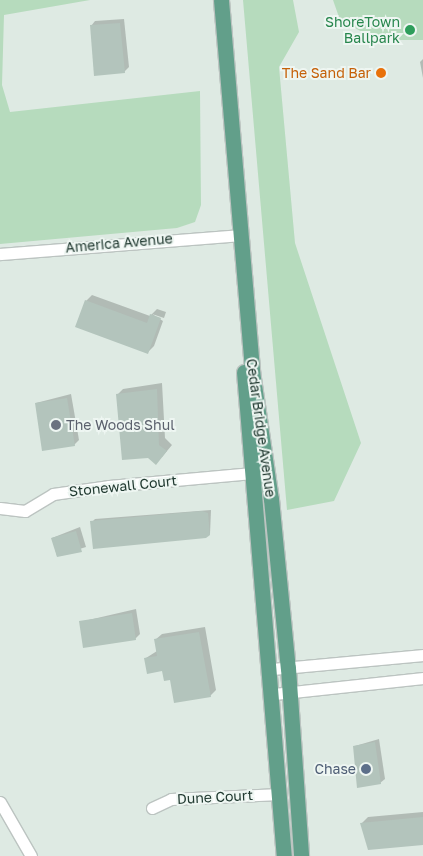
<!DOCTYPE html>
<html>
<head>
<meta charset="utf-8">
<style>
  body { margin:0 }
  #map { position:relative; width:423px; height:856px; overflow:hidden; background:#deeae3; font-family:"Golos Text",sans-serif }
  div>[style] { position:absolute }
  .green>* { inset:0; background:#b6dbbd }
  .shadow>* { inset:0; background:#0003 }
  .building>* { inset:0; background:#b3c4bc }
  .roads { filter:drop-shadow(1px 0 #bcc4c1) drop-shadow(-1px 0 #bcc4c1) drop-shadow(0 1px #bcc4c1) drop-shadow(0 -1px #bcc4c1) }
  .minor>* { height:11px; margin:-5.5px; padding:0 5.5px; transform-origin:5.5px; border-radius:5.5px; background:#fff }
  .major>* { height:15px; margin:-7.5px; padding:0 7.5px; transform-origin:7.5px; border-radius:7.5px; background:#629f8a }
  .dots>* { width:14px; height:14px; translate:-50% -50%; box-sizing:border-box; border:2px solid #eef6f2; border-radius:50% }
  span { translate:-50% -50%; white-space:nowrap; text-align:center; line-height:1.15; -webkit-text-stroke:4px #eef6f2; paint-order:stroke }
  .leisure-label { font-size:14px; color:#27864d }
  .right { translate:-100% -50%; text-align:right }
  .food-label { font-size:14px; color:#c56008 }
  .street-label { font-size:14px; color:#203930 }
  .worship-label { font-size:14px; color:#5b616d }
  .left { translate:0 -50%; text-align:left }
  .service-label { font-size:14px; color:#4e5e75 }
</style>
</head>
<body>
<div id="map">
  <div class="green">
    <i style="clip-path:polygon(0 0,90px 0,4px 15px,2px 85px,10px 112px,200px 91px,201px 205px,195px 222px,177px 228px,0 244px)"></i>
    <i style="clip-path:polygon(243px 0,293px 0,299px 32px,279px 67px,295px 243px,361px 443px,334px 501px,287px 510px)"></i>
    <i style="clip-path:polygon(333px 0,423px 0,423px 40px,377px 40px,340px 20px)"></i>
  </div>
  <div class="shadow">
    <i style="clip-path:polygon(124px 19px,129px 67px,124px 72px,91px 26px,95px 21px)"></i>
    <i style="clip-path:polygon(423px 59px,423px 78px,420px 62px)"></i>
    <i style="clip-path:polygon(92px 295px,150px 316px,157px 309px,166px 312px,164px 318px,152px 314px,163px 321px,154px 346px,148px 352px,86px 301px)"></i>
    <i style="clip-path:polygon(162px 383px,165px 438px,172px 445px,162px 457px,117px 395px,123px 389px)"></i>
    <i style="clip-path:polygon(71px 394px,79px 440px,74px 445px,36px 403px)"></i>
    <i style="clip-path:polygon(211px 510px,210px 534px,92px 522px,95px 519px)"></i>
    <i style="clip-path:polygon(80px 527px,86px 547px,57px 556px,52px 538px)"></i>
    <i style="clip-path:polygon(136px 609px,140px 634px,135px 639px,80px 622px)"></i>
    <i style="clip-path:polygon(205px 627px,216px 690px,210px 696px,172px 678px,146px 658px,157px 651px,155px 640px,162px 634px)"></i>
    <i style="clip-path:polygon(379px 739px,385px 779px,380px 783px,355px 746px)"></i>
    <i style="clip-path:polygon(423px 812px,423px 844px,362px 823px,368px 817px)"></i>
  </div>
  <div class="building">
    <i style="clip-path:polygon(120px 23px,125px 73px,94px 76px,90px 25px)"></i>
    <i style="clip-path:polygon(85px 300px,147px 323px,150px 314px,161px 318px,148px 354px,75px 327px)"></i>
    <i style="clip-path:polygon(157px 389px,159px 445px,167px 451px,156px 465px,148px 458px,122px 460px,116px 394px)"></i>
    <i style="clip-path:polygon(67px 398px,75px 446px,42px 451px,35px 403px)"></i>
    <i style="clip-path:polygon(202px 511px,208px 513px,210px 535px,206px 538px,93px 549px,90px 521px)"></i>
    <i style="clip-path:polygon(76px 531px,82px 552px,57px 557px,51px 538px)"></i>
    <i style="clip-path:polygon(132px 613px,136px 640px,83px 648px,79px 621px)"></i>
    <i style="clip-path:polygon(199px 632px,211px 697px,174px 703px,170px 680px,164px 681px,162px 671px,147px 674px,144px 658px,157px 656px,154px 639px)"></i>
    <i style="clip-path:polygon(375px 742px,381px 784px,357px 788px,353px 746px)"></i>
    <i style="clip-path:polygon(423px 817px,423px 845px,368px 850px,360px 823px)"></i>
  </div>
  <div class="roads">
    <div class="minor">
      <i style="left:0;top:254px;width:240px;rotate:-4.5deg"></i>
      <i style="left:0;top:508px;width:25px;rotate:7deg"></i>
      <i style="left:25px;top:511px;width:33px;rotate:-31deg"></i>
      <i style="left:53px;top:494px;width:57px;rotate:-8.1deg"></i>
      <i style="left:109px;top:486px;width:144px;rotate:-5.2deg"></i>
      <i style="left:272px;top:669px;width:152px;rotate:-5.3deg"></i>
      <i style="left:274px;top:694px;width:150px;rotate:-6.1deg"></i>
      <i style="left:0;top:802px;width:62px;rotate:60.1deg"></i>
      <i style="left:152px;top:808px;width:21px;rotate:-25deg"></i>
      <i style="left:171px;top:799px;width:109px;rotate:-2.6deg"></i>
    </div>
    <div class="major">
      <i style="left:221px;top:0;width:372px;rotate:85.2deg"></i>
      <i style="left:252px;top:371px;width:129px;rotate:81.6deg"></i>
      <i style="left:271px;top:499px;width:170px;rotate:84.3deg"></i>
      <i style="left:288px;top:668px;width:188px;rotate:86deg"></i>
      <i style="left:244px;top:372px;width:486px;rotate:85.3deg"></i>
    </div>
  </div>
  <div class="dots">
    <i style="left:410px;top:30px;background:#2e9e5b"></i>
    <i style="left:381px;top:73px;background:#e8710a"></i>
    <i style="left:56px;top:425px;background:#6b7280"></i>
    <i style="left:366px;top:769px;background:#5c6f8a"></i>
  </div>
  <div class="leisure-label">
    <span class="right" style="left:400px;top:30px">ShoreTown<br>Ballpark</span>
  </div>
  <div class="food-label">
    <span class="right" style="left:371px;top:73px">The Sand Bar</span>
  </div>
  <div class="street-label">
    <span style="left:119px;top:243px;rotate:-5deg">America Avenue</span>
    <span style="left:261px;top:428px;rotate:82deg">Cedar Bridge Avenue</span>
    <span style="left:123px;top:486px;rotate:-6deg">Stonewall Court</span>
    <span style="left:215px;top:797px;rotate:-3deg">Dune Court</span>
  </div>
  <div class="worship-label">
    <span class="left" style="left:66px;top:425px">The Woods Shul</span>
  </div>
  <div class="service-label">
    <span class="right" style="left:356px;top:769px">Chase</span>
  </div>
</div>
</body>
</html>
